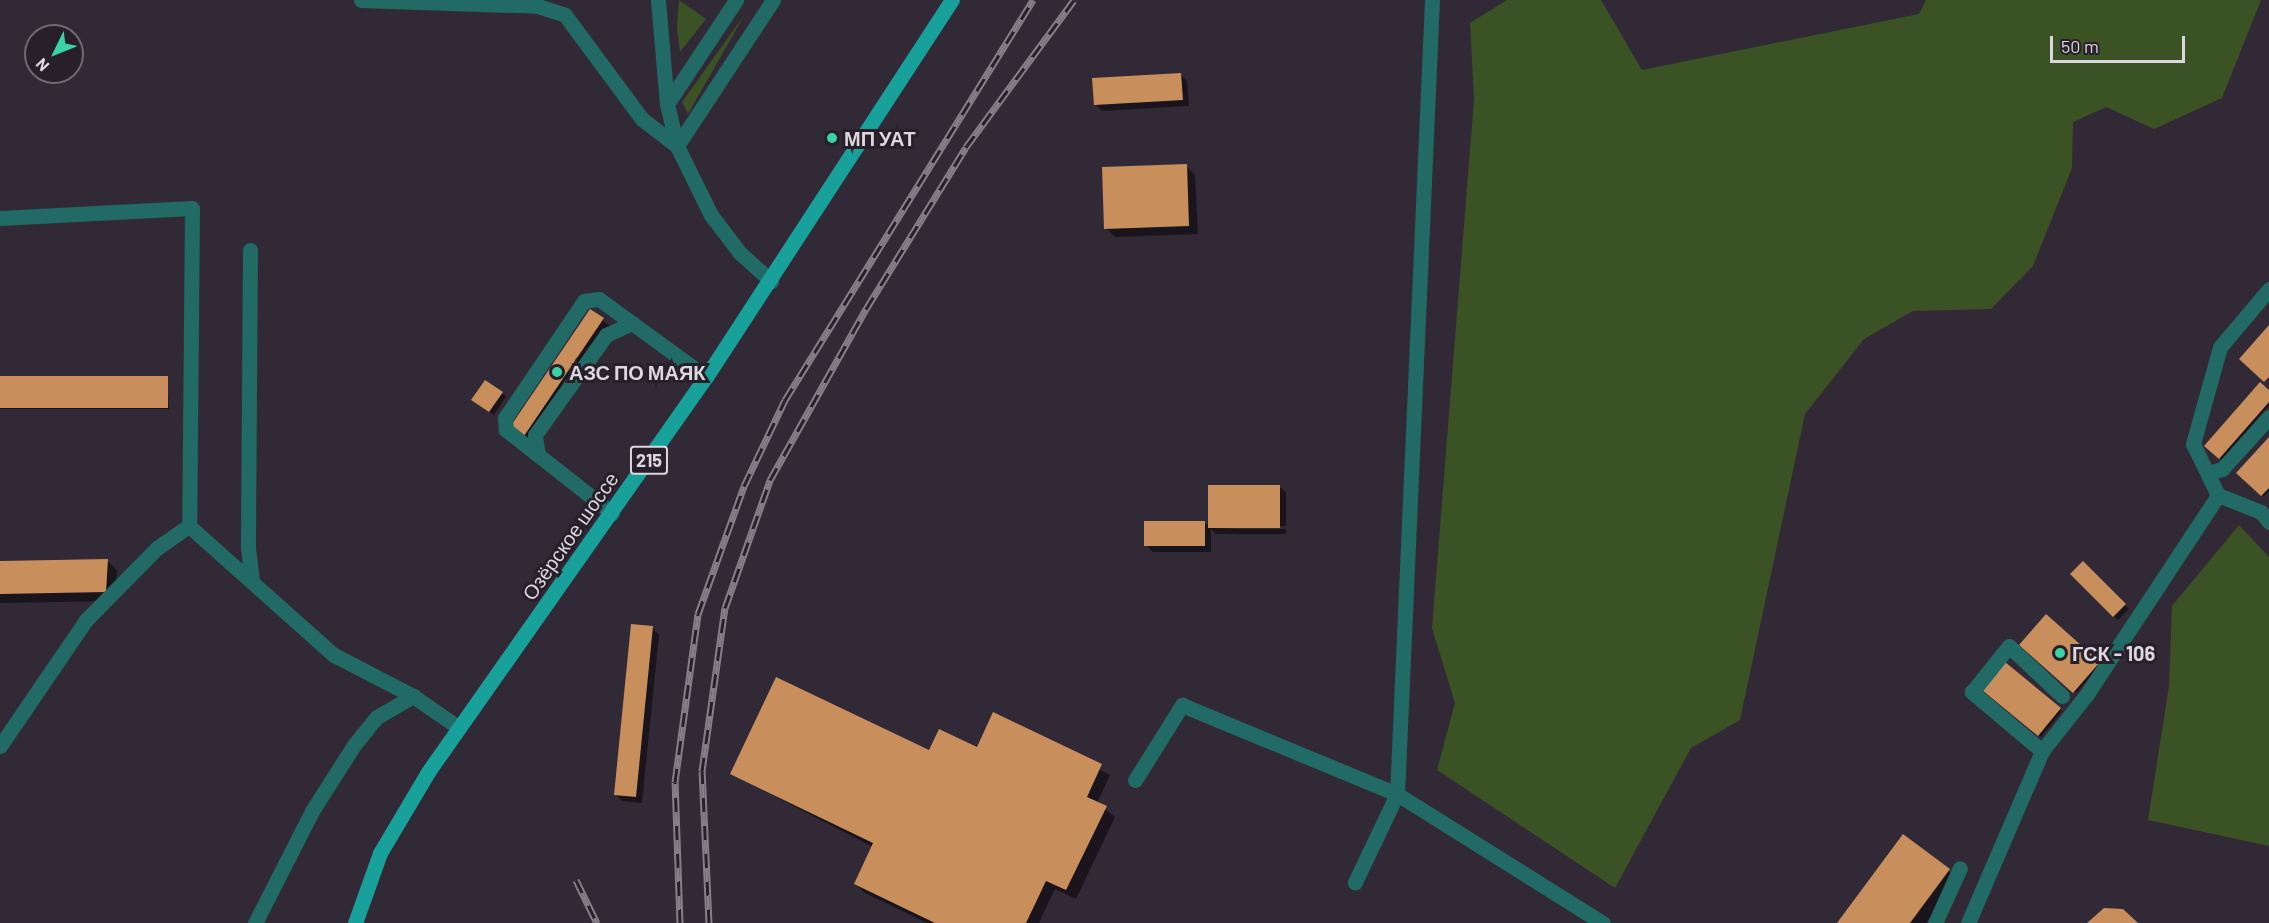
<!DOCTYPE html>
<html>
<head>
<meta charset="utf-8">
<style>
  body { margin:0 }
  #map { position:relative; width:2269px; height:923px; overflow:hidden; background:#312935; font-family:Barlow,sans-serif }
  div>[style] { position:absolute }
  .green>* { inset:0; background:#3b5225 }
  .shadow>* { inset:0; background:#0007 }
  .building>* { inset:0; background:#c88f5c }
  .minor>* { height:15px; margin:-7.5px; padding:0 7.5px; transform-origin:7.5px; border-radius:7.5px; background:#216a66 }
  .major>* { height:15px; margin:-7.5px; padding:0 7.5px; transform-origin:7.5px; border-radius:7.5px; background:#18a19b }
  .rail>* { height:7px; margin-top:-3.5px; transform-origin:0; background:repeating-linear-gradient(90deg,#27202b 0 14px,#857f89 0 28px); box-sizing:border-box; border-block:2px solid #857f89 }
  .dots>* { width:16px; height:16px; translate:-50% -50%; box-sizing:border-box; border:3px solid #27202b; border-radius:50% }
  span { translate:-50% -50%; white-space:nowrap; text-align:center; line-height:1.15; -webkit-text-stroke:6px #27202b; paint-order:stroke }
  .shield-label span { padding:2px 4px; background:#27202b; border:2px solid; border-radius:4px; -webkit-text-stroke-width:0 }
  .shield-label { font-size:18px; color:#dcd7df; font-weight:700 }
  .poi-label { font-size:20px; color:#dcd7df; font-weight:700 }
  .left { translate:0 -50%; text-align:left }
  .street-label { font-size:20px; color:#dcd7df }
  .north { position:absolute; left:24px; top:24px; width:60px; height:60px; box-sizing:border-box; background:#27202b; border:2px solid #6f6973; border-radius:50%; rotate:227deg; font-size:16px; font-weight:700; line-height:24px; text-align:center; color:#dcd7df }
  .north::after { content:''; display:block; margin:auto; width:21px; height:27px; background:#39d4a5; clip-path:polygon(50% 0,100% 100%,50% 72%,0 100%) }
  .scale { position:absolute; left:2050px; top:36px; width:135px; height:27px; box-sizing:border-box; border:3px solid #dcd7df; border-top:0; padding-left:8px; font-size:18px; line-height:21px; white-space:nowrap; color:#dcd7df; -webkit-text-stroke:4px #27202b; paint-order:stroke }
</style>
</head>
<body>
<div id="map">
  <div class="green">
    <i style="clip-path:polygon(679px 0,706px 19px,680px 52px,677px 28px)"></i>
    <i style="clip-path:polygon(1507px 0,1601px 0,1642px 70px,1919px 14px,1926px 0,2261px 0,2222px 98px,2154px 129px,2106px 107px,2073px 122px,2072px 168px,2033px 266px,1991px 309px,1913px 311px,1864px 339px,1805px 414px,1740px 720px,1691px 748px,1615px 888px,1437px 770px,1455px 703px,1432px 628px,1474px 99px,1470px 23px)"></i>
    <i style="clip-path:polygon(745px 14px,688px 114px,682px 102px)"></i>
    <i style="clip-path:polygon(2239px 525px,2269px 557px,2269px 846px,2148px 820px,2169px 686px,2172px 606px)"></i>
  </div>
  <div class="shadow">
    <i style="clip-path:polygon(1180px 74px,1187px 81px,1189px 106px,1102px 111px,1095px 104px)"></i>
    <i style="clip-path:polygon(1186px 166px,1195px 175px,1198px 234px,1115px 237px,1106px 228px)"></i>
    <i style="clip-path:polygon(590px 311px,610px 326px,531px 442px,518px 433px)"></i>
    <i style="clip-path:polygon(0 377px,167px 377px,169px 409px,0 409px)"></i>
    <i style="clip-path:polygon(2269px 392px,2269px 405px,2222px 460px,2206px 446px)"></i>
    <i style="clip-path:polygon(502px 393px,506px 397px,494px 415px,478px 404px)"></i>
    <i style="clip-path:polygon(2269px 439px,2269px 491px,2264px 496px,2238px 473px)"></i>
    <i style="clip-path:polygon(1279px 486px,1286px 493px,1286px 526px,1214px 529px,1286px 529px,1286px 534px,1216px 534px,1211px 529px,1211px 552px,1153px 552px,1146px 545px,1204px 522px,1210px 527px)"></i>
    <i style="clip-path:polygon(107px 561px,117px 570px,115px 601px,0 603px,0 562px)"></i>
    <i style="clip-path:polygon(2083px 563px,2129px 609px,2118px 620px,2072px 574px)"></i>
    <i style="clip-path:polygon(652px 628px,659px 635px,642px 803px,622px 801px,615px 794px)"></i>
    <i style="clip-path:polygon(2021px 645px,2101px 664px,2076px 693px)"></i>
    <i style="clip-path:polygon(2006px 664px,2062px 711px,2041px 737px,1984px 690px)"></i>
    <i style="clip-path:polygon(994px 714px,1110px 775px,1097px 803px,1115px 817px,1076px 899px,1055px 889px,1039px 923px,927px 923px,865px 893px,855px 884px,873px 847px,732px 774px,977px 749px)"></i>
    <i style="clip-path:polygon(1904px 836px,1959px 879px,1926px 923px,1839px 923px)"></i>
  </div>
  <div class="building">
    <i style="clip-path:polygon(1181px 73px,1183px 100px,1094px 105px,1092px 78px)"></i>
    <i style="clip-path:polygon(1187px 164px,1189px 226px,1104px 229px,1102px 167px)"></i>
    <i style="clip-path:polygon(590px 309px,604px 318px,524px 436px,510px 427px)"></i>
    <i style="clip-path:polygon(2269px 325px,2269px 377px,2264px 382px,2239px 359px)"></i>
    <i style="clip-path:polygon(0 376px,168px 376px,168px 408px,0 408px)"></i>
    <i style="clip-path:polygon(485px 380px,503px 392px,489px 412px,471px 400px)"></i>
    <i style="clip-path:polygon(2260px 382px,2269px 390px,2269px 402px,2219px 459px,2204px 446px)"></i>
    <i style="clip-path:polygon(2269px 437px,2269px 488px,2261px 496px,2236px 473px)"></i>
    <i style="clip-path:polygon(1208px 485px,1280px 485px,1280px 528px,1208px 528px)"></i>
    <i style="clip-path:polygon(1144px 521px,1205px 521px,1205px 546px,1144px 546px)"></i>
    <i style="clip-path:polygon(108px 559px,106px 592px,0 594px,0 561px)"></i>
    <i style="clip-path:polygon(2083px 561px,2126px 604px,2113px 617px,2070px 574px)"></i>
    <i style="clip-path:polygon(2046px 614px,2100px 662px,2073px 693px,2019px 645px)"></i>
    <i style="clip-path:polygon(631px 624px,653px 626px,636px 797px,614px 795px)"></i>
    <i style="clip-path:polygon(2005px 662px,2061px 708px,2038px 736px,1982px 690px)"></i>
    <i style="clip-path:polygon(776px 677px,929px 750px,939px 729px,977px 747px,993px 712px,1102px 764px,1087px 797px,1107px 806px,1066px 890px,1046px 881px,1026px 923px,935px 923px,854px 884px,873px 843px,730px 774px)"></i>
    <i style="clip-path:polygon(1903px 834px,1950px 869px,1910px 923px,1837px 923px)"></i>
    <i style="clip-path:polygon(2104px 908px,2123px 909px,2138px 923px,2087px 923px)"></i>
  </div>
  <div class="minor">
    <i style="left:361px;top:0;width:177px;rotate:1.9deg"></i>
    <i style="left:538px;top:6px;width:28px;rotate:18deg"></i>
    <i style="left:565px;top:15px;width:129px;rotate:53.5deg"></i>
    <i style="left:642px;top:119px;width:44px;rotate:37.6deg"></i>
    <i style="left:677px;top:146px;width:175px;rotate:-56.7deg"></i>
    <i style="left:658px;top:0;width:104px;rotate:85.1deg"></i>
    <i style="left:667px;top:104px;width:43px;rotate:76.6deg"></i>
    <i style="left:677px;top:146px;width:77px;rotate:63.8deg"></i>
    <i style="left:711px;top:215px;width:48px;rotate:52.7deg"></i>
    <i style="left:740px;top:253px;width:42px;rotate:42.1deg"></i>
    <i style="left:1432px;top:0;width:795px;rotate:92.52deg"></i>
    <i style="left:1397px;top:794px;width:243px;rotate:32.1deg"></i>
    <i style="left:667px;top:104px;width:125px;rotate:-56.4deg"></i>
    <i style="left:0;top:218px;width:192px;rotate:-3deg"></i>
    <i style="left:192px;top:208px;width:318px;rotate:90.5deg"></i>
    <i style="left:250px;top:250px;width:298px;rotate:90.4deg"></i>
    <i style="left:248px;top:548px;width:34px;rotate:83deg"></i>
    <i style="left:2269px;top:289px;width:76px;rotate:130.2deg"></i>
    <i style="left:2220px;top:347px;width:101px;rotate:105.6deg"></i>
    <i style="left:2193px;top:444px;width:57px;rotate:63.9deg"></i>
    <i style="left:2218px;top:495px;width:46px;rotate:21.6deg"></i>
    <i style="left:2261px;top:512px;width:13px;rotate:51deg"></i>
    <i style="left:538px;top:455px;width:20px;rotate:-99deg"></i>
    <i style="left:535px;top:435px;width:123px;rotate:-54.6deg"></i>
    <i style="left:606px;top:335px;width:29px;rotate:-25deg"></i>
    <i style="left:2208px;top:473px;width:15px;rotate:-16deg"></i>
    <i style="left:2222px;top:469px;width:70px;rotate:-47.9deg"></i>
    <i style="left:612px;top:513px;width:135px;rotate:-141.9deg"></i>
    <i style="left:506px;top:430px;width:12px;rotate:-95deg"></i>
    <i style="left:505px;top:418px;width:141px;rotate:-56deg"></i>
    <i style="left:584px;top:301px;width:15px;rotate:-8deg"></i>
    <i style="left:599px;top:299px;width:132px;rotate:36.1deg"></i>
    <i style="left:0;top:746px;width:153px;rotate:-55.7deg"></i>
    <i style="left:86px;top:620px;width:101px;rotate:-45.4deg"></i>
    <i style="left:157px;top:548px;width:39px;rotate:-35deg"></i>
    <i style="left:189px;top:526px;width:194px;rotate:41.7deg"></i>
    <i style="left:334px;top:655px;width:89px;rotate:27.4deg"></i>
    <i style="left:413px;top:696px;width:56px;rotate:34.8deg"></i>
    <i style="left:2042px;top:751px;width:92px;rotate:-139.9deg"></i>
    <i style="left:1972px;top:692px;width:59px;rotate:-51.2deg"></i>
    <i style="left:2009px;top:646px;width:73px;rotate:43.3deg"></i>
    <i style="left:1135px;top:780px;width:89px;rotate:-57.9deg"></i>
    <i style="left:1182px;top:705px;width:233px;rotate:22.5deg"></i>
    <i style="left:1397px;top:794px;width:98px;rotate:115.5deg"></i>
    <i style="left:255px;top:923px;width:126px;rotate:-63deg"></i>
    <i style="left:312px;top:811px;width:78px;rotate:-57.5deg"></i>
    <i style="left:354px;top:745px;width:36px;rotate:-51deg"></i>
    <i style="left:377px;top:717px;width:42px;rotate:-30.3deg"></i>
    <i style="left:1935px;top:923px;width:60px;rotate:-65.6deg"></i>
    <i style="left:1968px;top:923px;width:187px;rotate:-66.7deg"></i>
    <i style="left:2042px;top:751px;width:73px;rotate:-51.7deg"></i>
    <i style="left:2087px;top:694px;width:238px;rotate:-56.6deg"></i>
  </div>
  <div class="major">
    <i style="left:355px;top:923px;width:74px;rotate:-70.3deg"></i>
    <i style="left:380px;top:853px;width:94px;rotate:-59.3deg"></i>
    <i style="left:428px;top:772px;width:483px;rotate:-54.9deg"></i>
    <i style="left:706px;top:377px;width:450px;rotate:-56.9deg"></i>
  </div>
  <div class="rail">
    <i style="left:576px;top:880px;width:48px;rotate:64deg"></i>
    <i style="left:680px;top:923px;width:141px;rotate:-92deg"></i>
    <i style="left:675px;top:782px;width:170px;rotate:-82.2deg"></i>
    <i style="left:698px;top:614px;width:136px;rotate:-70.2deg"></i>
    <i style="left:744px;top:486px;width:95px;rotate:-64.5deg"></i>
    <i style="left:785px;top:400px;width:471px;rotate:-58.2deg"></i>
    <i style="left:709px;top:923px;width:152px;rotate:-92.6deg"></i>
    <i style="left:702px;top:771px;width:165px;rotate:-82deg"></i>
    <i style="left:725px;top:608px;width:136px;rotate:-70.6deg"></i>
    <i style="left:770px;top:480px;width:196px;rotate:-60.7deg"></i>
    <i style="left:866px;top:309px;width:190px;rotate:-58.3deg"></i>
    <i style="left:966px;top:147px;width:182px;rotate:-53.7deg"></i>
  </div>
  <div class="dots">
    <i style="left:832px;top:138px;background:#39d4a5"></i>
    <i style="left:557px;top:372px;background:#39d4a5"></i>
    <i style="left:2060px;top:653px;background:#39d4a5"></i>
  </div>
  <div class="shield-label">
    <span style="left:649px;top:460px">215</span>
  </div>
  <div class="poi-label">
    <span class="left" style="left:844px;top:138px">МП УАТ</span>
    <span class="left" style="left:569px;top:372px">АЗС ПО МАЯК</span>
    <span class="left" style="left:2072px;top:653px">ГСК - 106</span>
  </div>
  <div class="street-label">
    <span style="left:570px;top:536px;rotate:-55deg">Озёрское шоссе</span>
  </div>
  <div class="north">N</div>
  <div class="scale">50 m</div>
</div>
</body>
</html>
